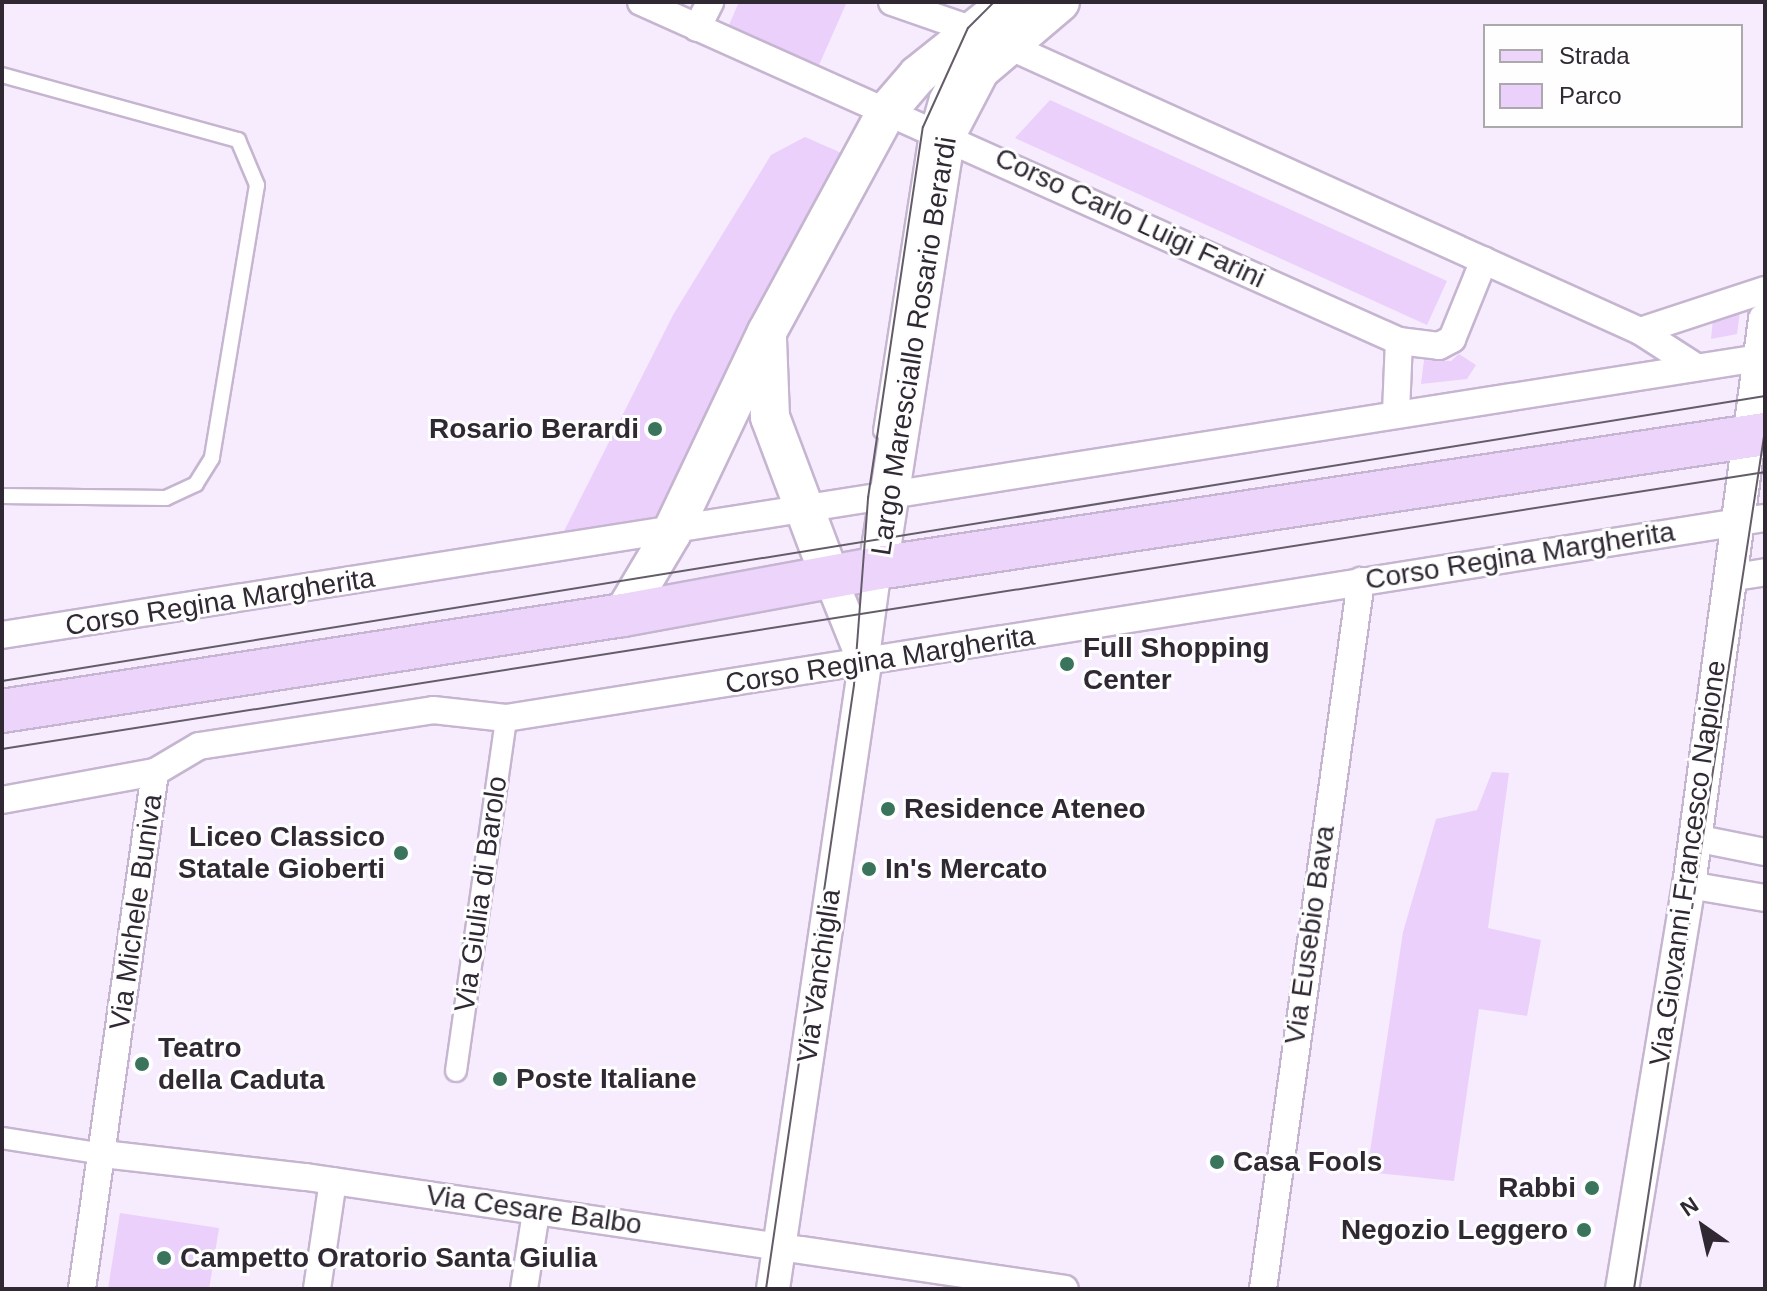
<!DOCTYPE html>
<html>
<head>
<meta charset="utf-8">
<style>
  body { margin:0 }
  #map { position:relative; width:1767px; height:1291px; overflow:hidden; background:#f6ecfd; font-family:Helvetica,sans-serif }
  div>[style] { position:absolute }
  .green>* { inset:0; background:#ead0fa }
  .roads { filter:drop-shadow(2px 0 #c6b5d0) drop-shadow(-2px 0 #c6b5d0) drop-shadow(0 2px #c6b5d0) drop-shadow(0 -2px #c6b5d0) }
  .service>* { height:14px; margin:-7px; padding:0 7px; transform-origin:7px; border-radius:7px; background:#fff }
  .pedestrian>* { height:20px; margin:-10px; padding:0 10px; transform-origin:10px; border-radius:10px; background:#fff }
  .minor>* { height:26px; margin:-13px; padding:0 13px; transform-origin:13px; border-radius:13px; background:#fff }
  .tertiary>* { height:32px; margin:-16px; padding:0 16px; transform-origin:16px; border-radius:16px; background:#fff }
  .secondary>* { height:38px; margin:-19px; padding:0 19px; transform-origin:19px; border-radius:19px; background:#fff }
  .primary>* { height:42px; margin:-21px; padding:0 21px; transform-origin:21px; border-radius:21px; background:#ecd4fb }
  .tram>* { height:2px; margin:-1px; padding:0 1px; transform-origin:1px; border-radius:1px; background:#645c68 }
  .dots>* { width:22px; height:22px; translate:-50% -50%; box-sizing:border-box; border:4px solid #fefefe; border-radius:50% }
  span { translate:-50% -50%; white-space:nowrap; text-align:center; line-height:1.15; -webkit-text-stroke:6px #fefefe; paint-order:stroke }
  .street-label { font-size:28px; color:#302934 }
  .poi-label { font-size:28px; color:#302934; font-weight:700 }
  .right { translate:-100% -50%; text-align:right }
  .left { translate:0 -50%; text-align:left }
  .frame { position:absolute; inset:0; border:4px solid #302934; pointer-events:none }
  .legend { position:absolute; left:1483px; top:24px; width:260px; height:104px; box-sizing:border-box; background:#fefefe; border:2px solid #aca9ad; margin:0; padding:10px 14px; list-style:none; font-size:24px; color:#302934 }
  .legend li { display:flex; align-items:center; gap:16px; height:40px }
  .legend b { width:40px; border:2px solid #aca9ad }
  .north { position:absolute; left:1663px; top:1187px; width:80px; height:80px; -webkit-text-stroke:6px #fefefe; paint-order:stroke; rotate:326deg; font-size:22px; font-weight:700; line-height:32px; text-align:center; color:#302934 }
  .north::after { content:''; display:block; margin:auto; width:28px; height:36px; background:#302934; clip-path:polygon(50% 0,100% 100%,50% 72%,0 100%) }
</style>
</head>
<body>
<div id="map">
  <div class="green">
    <i style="clip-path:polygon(739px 2px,842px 2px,846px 4px,819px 65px,729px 25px)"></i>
    <i style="clip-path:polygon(1050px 100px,1447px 281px,1427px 325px,1015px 138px)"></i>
    <i style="clip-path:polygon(805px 137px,846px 155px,671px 534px,554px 551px,673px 315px,771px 155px)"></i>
    <i style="clip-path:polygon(1740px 311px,1737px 334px,1711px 339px,1713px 319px)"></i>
    <i style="clip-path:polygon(1459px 354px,1476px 365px,1467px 379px,1421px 384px,1424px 360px,1451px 361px)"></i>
    <i style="clip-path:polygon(1492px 772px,1509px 773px,1488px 928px,1541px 940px,1527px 1016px,1479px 1009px,1454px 1181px,1367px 1172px,1403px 932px,1436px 819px,1477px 810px)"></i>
    <i style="clip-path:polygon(120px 1213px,219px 1228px,209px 1289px,108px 1289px)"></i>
  </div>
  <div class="roads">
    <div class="service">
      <i style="left:2px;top:75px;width:245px;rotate:15.4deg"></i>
      <i style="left:238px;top:140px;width:49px;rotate:67.1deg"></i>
      <i style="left:257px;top:185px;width:277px;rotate:99.4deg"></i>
      <i style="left:212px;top:458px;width:31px;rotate:122deg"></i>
      <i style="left:196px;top:484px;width:33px;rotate:155deg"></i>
      <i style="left:166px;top:498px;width:164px;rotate:-179.3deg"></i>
      <i style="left:881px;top:431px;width:306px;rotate:-81.2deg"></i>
      <i style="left:928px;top:129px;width:33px;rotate:-74deg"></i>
      <i style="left:937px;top:97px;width:44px;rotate:-61.7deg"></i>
    </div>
    <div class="pedestrian">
      <i style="left:456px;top:1071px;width:357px;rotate:-81.9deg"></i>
      <i style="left:2px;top:1138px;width:102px;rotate:9deg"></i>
    </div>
    <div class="minor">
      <i style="left:641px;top:2px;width:830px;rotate:24.1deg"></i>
      <i style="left:1399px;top:341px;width:40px;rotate:7.1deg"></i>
      <i style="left:1439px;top:346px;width:15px;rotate:-28deg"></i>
      <i style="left:1452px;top:339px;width:85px;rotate:-67.9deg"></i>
      <i style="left:892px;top:2px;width:86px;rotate:19.1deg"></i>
      <i style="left:973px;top:30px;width:732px;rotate:24.29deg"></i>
      <i style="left:1640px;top:331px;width:67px;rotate:32.7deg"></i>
      <i style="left:697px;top:28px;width:29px;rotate:-63deg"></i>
      <i style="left:1640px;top:331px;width:132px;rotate:-18.2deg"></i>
      <i style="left:1396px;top:412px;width:71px;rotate:-87.6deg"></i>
      <i style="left:1729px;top:578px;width:36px;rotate:-9deg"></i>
      <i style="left:2px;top:635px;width:1785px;rotate:-8.96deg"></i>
      <i style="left:865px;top:664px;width:97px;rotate:-82.3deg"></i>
      <i style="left:2px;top:800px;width:156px;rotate:-10.4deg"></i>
      <i style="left:155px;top:772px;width:51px;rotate:-30.6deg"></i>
      <i style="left:199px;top:746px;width:237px;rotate:-8.7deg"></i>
      <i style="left:433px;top:710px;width:73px;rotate:6.3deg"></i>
      <i style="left:506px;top:718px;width:1275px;rotate:-9.03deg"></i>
      <i style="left:1695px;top:838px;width:71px;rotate:11.3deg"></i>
      <i style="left:1689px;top:885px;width:77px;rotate:9.7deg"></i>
      <i style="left:103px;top:1154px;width:204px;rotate:6.5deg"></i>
      <i style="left:306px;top:1177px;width:767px;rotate:8.39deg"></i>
      <i style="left:82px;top:1289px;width:522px;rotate:-81.96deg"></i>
      <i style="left:317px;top:1289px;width:109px;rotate:-81.6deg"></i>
      <i style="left:524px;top:1289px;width:78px;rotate:-81.1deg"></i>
      <i style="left:1263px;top:1289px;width:715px;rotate:-82.12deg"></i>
    </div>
    <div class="tertiary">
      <i style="left:773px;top:1289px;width:632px;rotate:-81.63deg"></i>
      <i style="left:865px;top:664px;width:94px;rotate:-111.9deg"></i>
      <i style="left:1622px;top:1289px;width:410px;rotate:-80.6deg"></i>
      <i style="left:1689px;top:885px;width:571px;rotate:-82.35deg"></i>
    </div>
    <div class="secondary">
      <i style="left:767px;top:339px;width:78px;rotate:87.8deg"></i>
      <i style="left:770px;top:417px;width:171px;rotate:69.4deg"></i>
      <i style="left:878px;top:568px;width:438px;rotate:-81.1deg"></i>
      <i style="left:946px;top:135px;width:73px;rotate:-62.4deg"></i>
      <i style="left:980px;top:70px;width:105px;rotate:-40.4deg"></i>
      <i style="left:623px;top:615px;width:94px;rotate:-59.3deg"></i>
      <i style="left:671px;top:534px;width:224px;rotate:-64.6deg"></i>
      <i style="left:767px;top:332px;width:251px;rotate:-61.5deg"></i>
      <i style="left:887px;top:111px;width:48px;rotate:-49.3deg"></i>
      <i style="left:918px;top:75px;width:117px;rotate:-38.7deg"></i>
    </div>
    <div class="primary">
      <i style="left:2px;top:711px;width:628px;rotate:-8.79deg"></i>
      <i style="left:623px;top:615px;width:259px;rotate:-10.4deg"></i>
      <i style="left:878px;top:568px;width:897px;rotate:-8.59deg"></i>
    </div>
  </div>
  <div class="tram">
    <i style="left:2px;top:681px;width:1786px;rotate:-9.18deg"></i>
    <i style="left:2px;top:749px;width:1785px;rotate:-8.93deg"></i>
    <i style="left:766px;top:1289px;width:610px;rotate:-81.71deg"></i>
    <i style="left:854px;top:685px;width:188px;rotate:-85.7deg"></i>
    <i style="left:868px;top:498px;width:375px;rotate:-81.6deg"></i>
    <i style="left:923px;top:127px;width:109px;rotate:-65.6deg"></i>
    <i style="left:968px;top:28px;width:37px;rotate:-45deg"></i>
    <i style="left:1634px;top:1289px;width:869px;rotate:-81.33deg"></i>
  </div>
  <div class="dots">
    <i style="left:655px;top:429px;background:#3a745c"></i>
    <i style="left:1067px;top:664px;background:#3a745c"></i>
    <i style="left:888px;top:809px;background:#3a745c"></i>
    <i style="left:401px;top:853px;background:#3a745c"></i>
    <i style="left:869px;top:869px;background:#3a745c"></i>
    <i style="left:142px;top:1064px;background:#3a745c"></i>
    <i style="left:500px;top:1079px;background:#3a745c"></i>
    <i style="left:1217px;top:1162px;background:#3a745c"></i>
    <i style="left:1592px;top:1188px;background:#3a745c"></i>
    <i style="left:1584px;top:1230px;background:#3a745c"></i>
    <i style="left:164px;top:1258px;background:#3a745c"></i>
  </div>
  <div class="street-label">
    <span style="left:1130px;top:218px;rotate:25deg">Corso Carlo Luigi Farini</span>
    <span style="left:914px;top:346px;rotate:-81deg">Largo Maresciallo Rosario Berardi</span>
    <span style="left:1520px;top:556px;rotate:-9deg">Corso Regina Margherita</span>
    <span style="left:220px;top:602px;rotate:-9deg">Corso Regina Margherita</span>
    <span style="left:880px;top:660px;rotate:-9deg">Corso Regina Margherita</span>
    <span style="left:1688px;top:863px;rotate:-82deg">Via Giovanni Francesco Napione</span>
    <span style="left:481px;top:894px;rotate:-82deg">Via Giulia di Barolo</span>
    <span style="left:136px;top:912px;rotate:-82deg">Via Michele Buniva</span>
    <span style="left:1310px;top:935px;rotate:-82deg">Via Eusebio Bava</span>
    <span style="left:819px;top:976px;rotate:-82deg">Via Vanchiglia</span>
    <span style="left:534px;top:1210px;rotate:8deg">Via Cesare Balbo</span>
  </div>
  <div class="poi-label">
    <span class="right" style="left:639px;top:429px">Rosario Berardi</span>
    <span class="left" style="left:1083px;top:664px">Full Shopping<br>Center</span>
    <span class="left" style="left:904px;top:809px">Residence Ateneo</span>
    <span class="right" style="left:385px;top:853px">Liceo Classico<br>Statale Gioberti</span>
    <span class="left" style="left:885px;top:869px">In's Mercato</span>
    <span class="left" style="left:158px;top:1064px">Teatro<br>della Caduta</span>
    <span class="left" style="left:516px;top:1079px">Poste Italiane</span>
    <span class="left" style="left:1233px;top:1162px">Casa Fools</span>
    <span class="right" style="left:1576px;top:1188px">Rabbi</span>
    <span class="right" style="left:1568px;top:1230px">Negozio Leggero</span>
    <span class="left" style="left:180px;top:1258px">Campetto Oratorio Santa Giulia</span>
  </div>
  <div class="frame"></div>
  <ul class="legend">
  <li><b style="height:10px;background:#ecd4fb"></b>Strada</li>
  <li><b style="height:22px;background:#ead0fa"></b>Parco</li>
  </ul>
  <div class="north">N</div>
</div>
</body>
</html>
